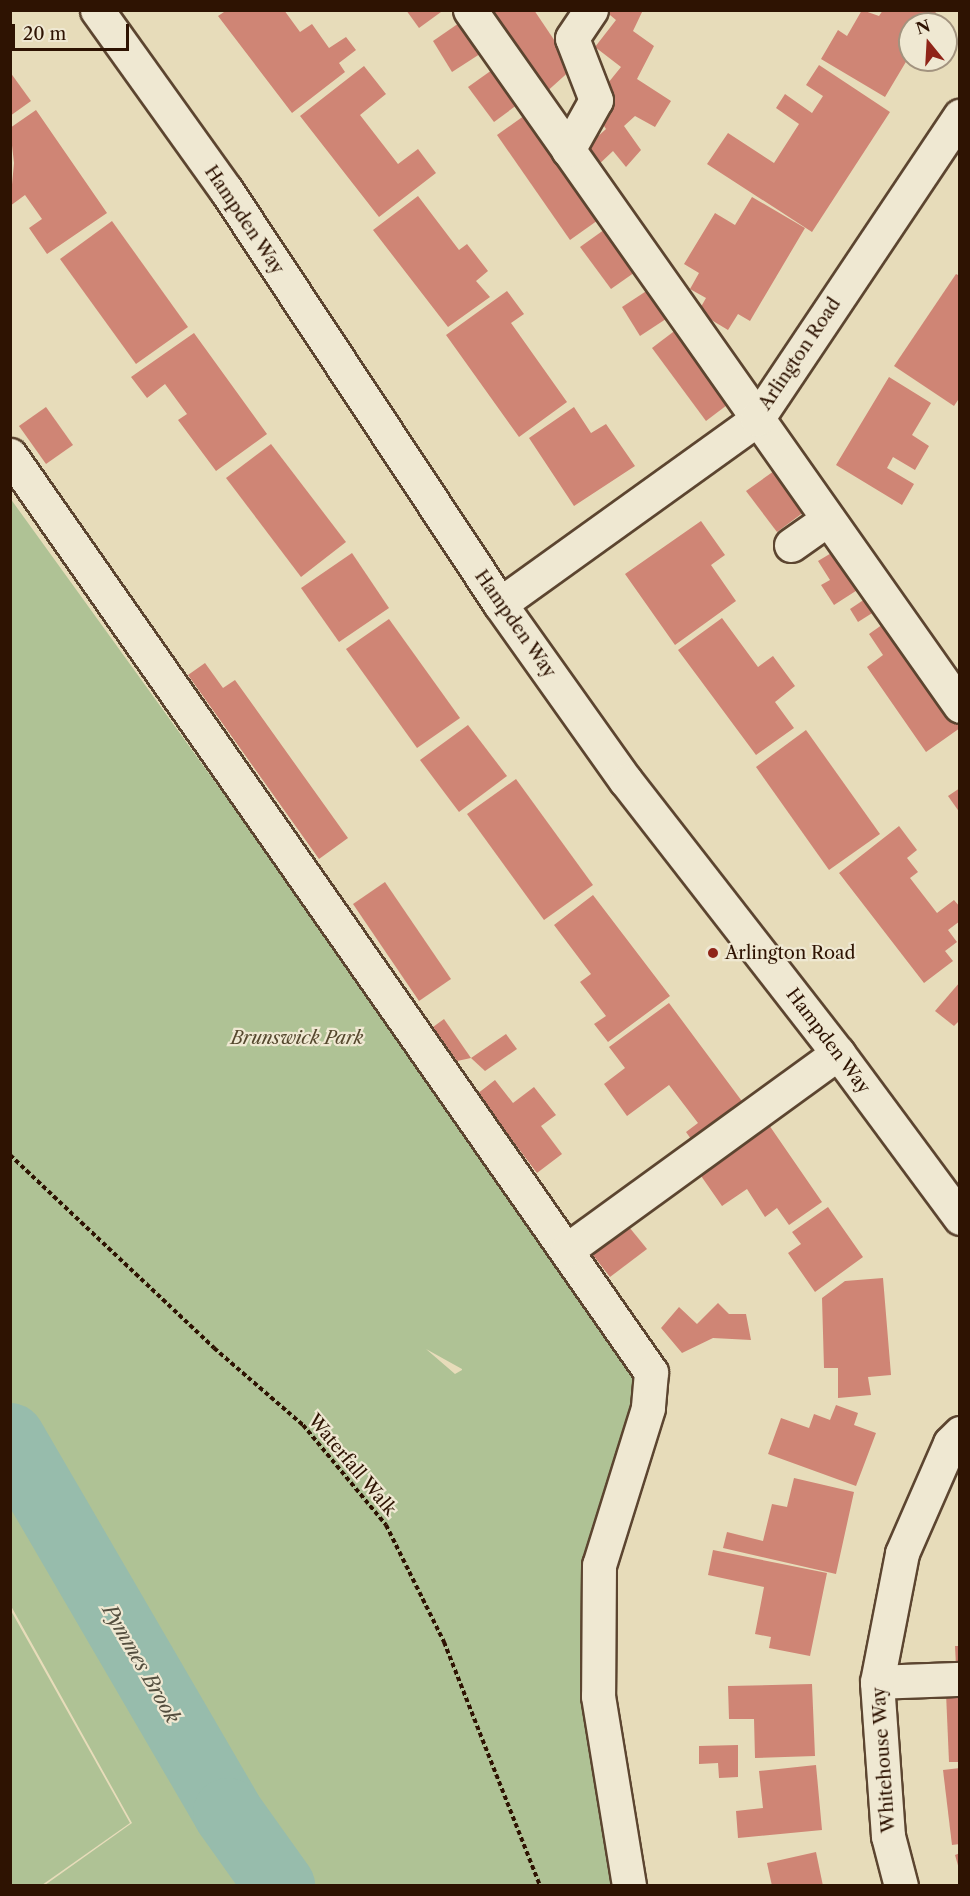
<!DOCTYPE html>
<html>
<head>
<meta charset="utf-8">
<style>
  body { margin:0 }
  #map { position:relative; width:970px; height:1896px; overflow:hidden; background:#e7dcba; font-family:"Libre Caslon Text",serif }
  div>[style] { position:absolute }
  .green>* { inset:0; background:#afc295 }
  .river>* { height:70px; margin:-35px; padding:0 35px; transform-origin:35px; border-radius:35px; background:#97bcac }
  .building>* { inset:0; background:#cf8575 }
  .path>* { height:4px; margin-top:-2px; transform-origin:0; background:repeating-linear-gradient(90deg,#2e1302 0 4.5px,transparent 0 7.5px) }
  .roads { filter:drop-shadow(2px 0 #5c4530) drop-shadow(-2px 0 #5c4530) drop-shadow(0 2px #5c4530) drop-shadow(0 -2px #5c4530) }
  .minor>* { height:33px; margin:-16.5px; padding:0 16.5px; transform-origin:16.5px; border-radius:16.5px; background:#efe8d2 }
  .dots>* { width:16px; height:16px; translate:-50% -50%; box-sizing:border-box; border:3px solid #efe8d2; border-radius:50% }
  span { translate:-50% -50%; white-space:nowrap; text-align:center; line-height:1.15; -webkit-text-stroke:4.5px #efe8d2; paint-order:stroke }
  .street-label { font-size:18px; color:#2e1302 }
  .poi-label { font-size:18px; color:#2e1302 }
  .left { translate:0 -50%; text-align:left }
  .park-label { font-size:18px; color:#55482e; font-style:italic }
  .water-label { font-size:20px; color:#534e3e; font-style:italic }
  .frame { position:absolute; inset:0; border:12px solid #2e1302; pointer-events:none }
  .north { position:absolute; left:898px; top:12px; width:60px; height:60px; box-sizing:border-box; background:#efe8d2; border:2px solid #a2937f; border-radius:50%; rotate:342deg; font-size:16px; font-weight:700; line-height:24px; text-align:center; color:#2e1302 }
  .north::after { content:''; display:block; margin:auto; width:21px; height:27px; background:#8f2418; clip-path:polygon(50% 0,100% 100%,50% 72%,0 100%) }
  .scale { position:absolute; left:12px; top:24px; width:117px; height:27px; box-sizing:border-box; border:3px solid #2e1302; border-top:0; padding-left:8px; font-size:18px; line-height:21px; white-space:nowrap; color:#2e1302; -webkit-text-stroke:4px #efe8d2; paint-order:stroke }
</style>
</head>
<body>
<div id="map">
  <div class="green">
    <i style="clip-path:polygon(evenodd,10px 498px,587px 1297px,644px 1383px,586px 1553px,613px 1885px,45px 1885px,132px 1823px,11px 1606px,10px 498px,426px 1349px,462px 1369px,462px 1370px,455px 1374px,426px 1349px)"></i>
    <i style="clip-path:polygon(10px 1609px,130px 1823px,42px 1885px,11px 1885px)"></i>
  </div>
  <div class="river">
    <i style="left:10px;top:1438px;width:434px;rotate:59.8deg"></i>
    <i style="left:228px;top:1813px;width:90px;rotate:54.5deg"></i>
  </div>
  <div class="building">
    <i style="clip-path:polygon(227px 10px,284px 10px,300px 32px,312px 24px,329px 48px,346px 37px,356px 50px,339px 63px,345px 72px,292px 113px,218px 16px)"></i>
    <i style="clip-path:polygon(406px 10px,440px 10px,441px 12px,419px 28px)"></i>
    <i style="clip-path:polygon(485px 10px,534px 10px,573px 68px,543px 95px)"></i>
    <i style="clip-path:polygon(604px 10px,643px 10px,633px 31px,654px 46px,637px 79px,671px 101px,655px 127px,635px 116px,624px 126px,641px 150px,626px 167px,613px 151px,595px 168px,584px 149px,606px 129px,596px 114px,604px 88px,621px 67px,595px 47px,616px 20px)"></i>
    <i style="clip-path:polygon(862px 10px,879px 16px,883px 10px,937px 10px,929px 24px,910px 24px,910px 55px,885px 97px,821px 59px,838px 30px,847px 36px)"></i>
    <i style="clip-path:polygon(462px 21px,483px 52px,452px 72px,433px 41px)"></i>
    <i style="clip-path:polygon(499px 65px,525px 99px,494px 122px,468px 87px)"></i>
    <i style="clip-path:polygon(819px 65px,890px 112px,812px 232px,707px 164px,728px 133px,774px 163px,799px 124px,776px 108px,785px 94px,812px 113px,823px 96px,806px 85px)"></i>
    <i style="clip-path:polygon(364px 66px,386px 94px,360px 115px,398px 164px,418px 149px,436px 173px,379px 217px,300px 116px)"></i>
    <i style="clip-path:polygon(10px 72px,31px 101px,10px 116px)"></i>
    <i style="clip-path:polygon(36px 110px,107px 213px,47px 254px,29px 228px,42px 219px,25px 195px,10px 206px,14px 163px,10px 128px)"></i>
    <i style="clip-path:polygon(528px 113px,601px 218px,570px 240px,497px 135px)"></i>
    <i style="clip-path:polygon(418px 196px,459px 250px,467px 244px,488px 271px,476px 281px,490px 297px,448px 327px,373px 230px)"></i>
    <i style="clip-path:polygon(752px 197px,805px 228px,750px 321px,738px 314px,728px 330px,698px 312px,706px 298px,690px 289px,699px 273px,684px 264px,715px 213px,735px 225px)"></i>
    <i style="clip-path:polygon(112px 221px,188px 327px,136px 364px,60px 259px)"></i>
    <i style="clip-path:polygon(608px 227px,638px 270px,611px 289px,580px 247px)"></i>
    <i style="clip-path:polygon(956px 274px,960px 276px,960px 397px,954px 406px,894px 366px)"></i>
    <i style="clip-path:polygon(654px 286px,672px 315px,640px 336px,622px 307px)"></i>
    <i style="clip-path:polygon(507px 291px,524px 314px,511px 323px,567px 402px,519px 437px,446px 335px)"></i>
    <i style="clip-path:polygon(677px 329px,731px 402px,706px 421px,652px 348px)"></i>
    <i style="clip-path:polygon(194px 333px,267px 434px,216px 471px,178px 420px,187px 414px,165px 384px,147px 398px,131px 377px)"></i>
    <i style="clip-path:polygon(889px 377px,931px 403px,912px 435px,929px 446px,915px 470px,893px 457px,887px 468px,914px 484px,902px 505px,836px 465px)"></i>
    <i style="clip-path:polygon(46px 407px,73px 445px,46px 464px,19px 426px)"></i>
    <i style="clip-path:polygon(574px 407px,591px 433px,606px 424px,635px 466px,574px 506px,529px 438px)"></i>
    <i style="clip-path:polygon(271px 444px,346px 542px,301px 577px,226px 478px)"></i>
    <i style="clip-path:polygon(774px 471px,804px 512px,777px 532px,746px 491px)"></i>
    <i style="clip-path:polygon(701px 521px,725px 555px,711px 565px,736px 601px,675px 645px,625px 574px)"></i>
    <i style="clip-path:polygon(838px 549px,862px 587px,834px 605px,821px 585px,830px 580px,818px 561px)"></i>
    <i style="clip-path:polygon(352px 553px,389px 608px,339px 642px,301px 588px)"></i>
    <i style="clip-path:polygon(868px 597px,877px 610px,858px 622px,850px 609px)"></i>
    <i style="clip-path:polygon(722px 618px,758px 667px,773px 656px,795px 686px,775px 702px,794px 728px,756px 755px,678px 650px)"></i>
    <i style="clip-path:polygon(389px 619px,460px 718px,417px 748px,346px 649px)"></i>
    <i style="clip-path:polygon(886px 622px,960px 728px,926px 752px,867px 667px,883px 655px,869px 634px)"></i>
    <i style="clip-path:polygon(205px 663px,223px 688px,235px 680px,348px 838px,319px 859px,188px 675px)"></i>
    <i style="clip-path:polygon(468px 725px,507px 776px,459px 812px,420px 760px)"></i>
    <i style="clip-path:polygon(806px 730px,880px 834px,829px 870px,756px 767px)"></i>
    <i style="clip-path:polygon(516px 779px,593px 885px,544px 920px,467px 814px)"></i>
    <i style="clip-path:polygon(960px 788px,960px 813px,948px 796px)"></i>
    <i style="clip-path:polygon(899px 826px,917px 850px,907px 858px,918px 872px,910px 878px,937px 913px,954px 900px,960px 907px,960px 921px,948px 930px,957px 942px,945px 951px,953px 961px,924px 983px,839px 873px)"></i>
    <i style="clip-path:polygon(385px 882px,451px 979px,419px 1001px,353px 904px)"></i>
    <i style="clip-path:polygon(593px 895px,670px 996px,608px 1042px,594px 1024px,606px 1016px,580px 982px,591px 974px,554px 925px)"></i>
    <i style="clip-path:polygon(960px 982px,960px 1020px,954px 1026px,935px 1011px)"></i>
    <i style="clip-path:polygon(669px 1003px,747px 1108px,696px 1146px,686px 1132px,698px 1123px,669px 1085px,627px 1116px,604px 1084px,625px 1068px,609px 1047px)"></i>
    <i style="clip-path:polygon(444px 1019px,471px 1058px,457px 1061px,433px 1027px)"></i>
    <i style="clip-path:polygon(506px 1034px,517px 1049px,485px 1071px,471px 1058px)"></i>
    <i style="clip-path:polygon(495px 1080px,513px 1103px,534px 1087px,556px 1115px,541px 1126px,562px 1154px,537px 1173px,477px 1094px)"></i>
    <i style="clip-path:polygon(769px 1125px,822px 1202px,789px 1225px,777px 1208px,765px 1217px,747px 1189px,722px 1206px,699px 1173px)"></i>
    <i style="clip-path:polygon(828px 1207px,863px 1257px,815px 1292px,788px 1253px,801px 1244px,792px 1232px)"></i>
    <i style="clip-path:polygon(625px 1222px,647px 1249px,610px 1277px,589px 1250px)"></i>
    <i style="clip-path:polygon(883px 1278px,891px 1375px,868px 1377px,871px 1395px,838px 1398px,838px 1368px,824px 1368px,822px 1298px,845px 1281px)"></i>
    <i style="clip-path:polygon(718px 1303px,729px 1314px,746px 1314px,751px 1340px,713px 1338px,682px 1353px,661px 1328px,679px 1307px,697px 1324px)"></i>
    <i style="clip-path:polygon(836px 1405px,858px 1413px,854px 1425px,876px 1433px,856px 1486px,768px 1454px,781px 1418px,809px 1428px,814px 1414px,830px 1420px)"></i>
    <i style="clip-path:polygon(794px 1478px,854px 1492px,836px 1574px,723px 1548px,727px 1532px,763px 1541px,772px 1504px,787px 1507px)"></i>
    <i style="clip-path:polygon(713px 1550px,827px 1573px,810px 1656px,769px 1648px,771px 1637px,755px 1634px,764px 1587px,708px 1575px)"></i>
    <i style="clip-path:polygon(955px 1646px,960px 1646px,960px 1666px,956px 1666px)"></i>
    <i style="clip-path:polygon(812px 1684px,815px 1756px,755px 1758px,754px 1719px,729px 1719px,728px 1686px)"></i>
    <i style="clip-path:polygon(946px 1693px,960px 1693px,960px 1762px,949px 1762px)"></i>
    <i style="clip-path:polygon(738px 1745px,738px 1777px,719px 1778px,718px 1763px,699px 1764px,699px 1746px)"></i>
    <i style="clip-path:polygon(816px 1765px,822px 1830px,738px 1838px,736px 1811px,763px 1808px,759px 1771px)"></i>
    <i style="clip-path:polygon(960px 1768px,960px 1844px,952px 1845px,943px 1770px)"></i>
    <i style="clip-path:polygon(816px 1852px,823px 1886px,772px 1886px,767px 1863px)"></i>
    <i style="clip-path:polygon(960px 1853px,960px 1869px,959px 1869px,955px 1855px)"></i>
  </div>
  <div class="path">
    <i style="left:10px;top:1155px;width:281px;rotate:43.4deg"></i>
    <i style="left:214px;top:1348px;width:118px;rotate:40.9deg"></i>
    <i style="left:303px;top:1425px;width:130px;rotate:50.3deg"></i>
    <i style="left:386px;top:1525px;width:131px;rotate:63.6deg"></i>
    <i style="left:444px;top:1642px;width:262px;rotate:68.5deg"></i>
  </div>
  <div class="roads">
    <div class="minor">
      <i style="left:97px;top:10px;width:221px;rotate:54.4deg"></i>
      <i style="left:226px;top:190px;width:496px;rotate:56.5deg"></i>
      <i style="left:500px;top:604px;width:217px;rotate:54.6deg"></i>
      <i style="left:626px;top:781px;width:345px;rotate:52.1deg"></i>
      <i style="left:838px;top:1053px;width:205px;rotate:53.5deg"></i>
      <i style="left:470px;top:10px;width:851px;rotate:54.85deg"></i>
      <i style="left:568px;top:150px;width:57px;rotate:-60.8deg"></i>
      <i style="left:596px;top:100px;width:66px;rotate:-111.2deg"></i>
      <i style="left:572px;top:38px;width:34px;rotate:-56deg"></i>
      <i style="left:10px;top:455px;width:1119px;rotate:55.05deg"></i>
      <i style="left:651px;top:1372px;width:36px;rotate:95deg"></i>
      <i style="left:648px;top:1408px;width:164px;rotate:107.3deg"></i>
      <i style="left:599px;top:1565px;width:131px;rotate:90.4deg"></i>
      <i style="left:598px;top:1696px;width:193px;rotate:80.7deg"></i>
      <i style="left:791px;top:545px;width:45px;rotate:-35.1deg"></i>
      <i style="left:500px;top:604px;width:317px;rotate:-35.7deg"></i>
      <i style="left:757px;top:419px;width:365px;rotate:-56.2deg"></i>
      <i style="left:567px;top:1250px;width:335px;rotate:-36deg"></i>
      <i style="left:877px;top:1682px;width:83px;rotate:-2.1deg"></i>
      <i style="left:901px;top:1886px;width:52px;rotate:-104.6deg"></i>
      <i style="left:888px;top:1836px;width:154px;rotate:-94.1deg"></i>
      <i style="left:877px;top:1682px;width:131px;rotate:-79deg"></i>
      <i style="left:902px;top:1553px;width:120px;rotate:-66.4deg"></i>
      <i style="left:950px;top:1443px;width:14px;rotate:-45deg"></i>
    </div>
  </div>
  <div class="dots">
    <i style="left:713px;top:953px;background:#8f2418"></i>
  </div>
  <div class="street-label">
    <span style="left:244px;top:220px;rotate:56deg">Hampden Way</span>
    <span style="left:800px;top:354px;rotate:-56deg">Arlington Road</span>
    <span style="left:515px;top:624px;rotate:55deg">Hampden Way</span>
    <span style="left:828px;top:1041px;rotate:53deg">Hampden Way</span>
    <span style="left:352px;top:1465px;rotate:50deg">Waterfall Walk</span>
    <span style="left:884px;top:1760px;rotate:-94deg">Whitehouse Way</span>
  </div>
  <div class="poi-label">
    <span class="left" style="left:725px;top:953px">Arlington Road</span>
  </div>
  <div class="park-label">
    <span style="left:297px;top:1038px">Brunswick Park</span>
  </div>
  <div class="water-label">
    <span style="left:141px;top:1664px;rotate:60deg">Pymmes Brook</span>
  </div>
  <div class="frame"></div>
  <div class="north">N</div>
  <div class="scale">20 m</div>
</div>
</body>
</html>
